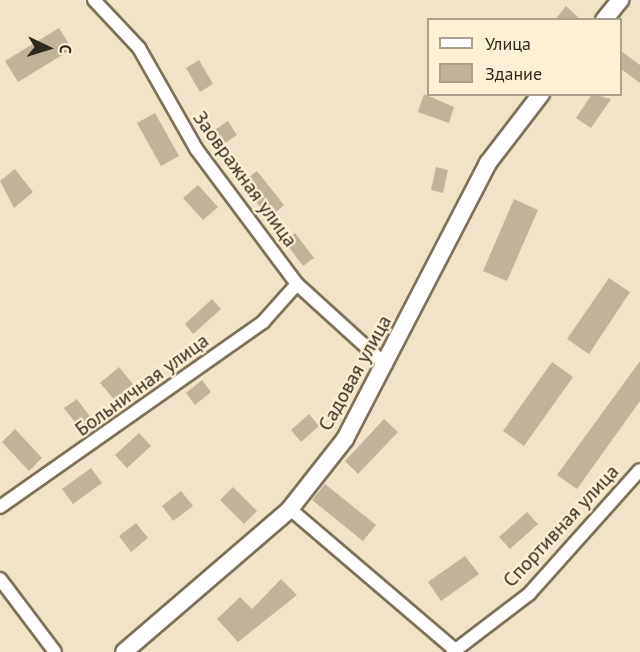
<!DOCTYPE html>
<html>
<head>
<meta charset="utf-8">
<style>
  body { margin:0 }
  #map { position:relative; width:640px; height:652px; overflow:hidden; background:#f1e3c8; font-family:"PT Sans",sans-serif }
  div>[style] { position:absolute }
  .building>* { inset:0; background:#c0b399 }
  .roads { filter:drop-shadow(2px 0 #7e7159) drop-shadow(-2px 0 #7e7159) drop-shadow(0 2px #7e7159) drop-shadow(0 -2px #7e7159) }
  .street>* { height:12px; margin:-6px; padding:0 6px; transform-origin:6px; border-radius:6px; background:#fff }
  .secondary>* { height:16px; margin:-8px; padding:0 8px; transform-origin:8px; border-radius:8px; background:#fff }
  span { translate:-50% -50%; white-space:nowrap; text-align:center; line-height:1.15; -webkit-text-stroke:4.5px #fef0d5; paint-order:stroke }
  .street-label { font-size:20px; color:#2e291f }
  .legend { position:absolute; left:427px; top:18px; width:195px; height:78px; box-sizing:border-box; background:#fef0d5; border:2px solid #aba08c; margin:0; padding:8px 10px; list-style:none; font-size:18px; color:#2e291f }
  .legend li { display:flex; align-items:center; gap:12px; height:30px }
  .legend b { width:30px; border:2px solid #aba08c }
  .north { position:absolute; left:18px; top:18px; width:60px; height:60px; -webkit-text-stroke:4px #fef0d5; paint-order:stroke; rotate:94deg; font-size:16px; font-weight:700; line-height:24px; text-align:center; color:#2e291f }
  .north::after { content:''; display:block; margin:auto; width:21px; height:27px; background:#2e291f; clip-path:polygon(50% 0,100% 100%,50% 72%,0 100%) }
</style>
</head>
<body>
<div id="map">
  <div class="building">
    <i style="clip-path:polygon(566px 6px,581px 20px,555px 20px)"></i>
    <i style="clip-path:polygon(59px 28px,72px 49px,18px 82px,5px 61px)"></i>
    <i style="clip-path:polygon(621px 51px,640px 65px,640px 83px,621px 69px)"></i>
    <i style="clip-path:polygon(199px 60px,213px 84px,200px 92px,186px 68px)"></i>
    <i style="clip-path:polygon(424px 94px,454px 107px,449px 123px,418px 112px)"></i>
    <i style="clip-path:polygon(592px 94px,611px 99px,591px 128px,576px 118px)"></i>
    <i style="clip-path:polygon(155px 113px,179px 156px,161px 166px,137px 123px)"></i>
    <i style="clip-path:polygon(228px 121px,237px 135px,219px 147px,210px 133px)"></i>
    <i style="clip-path:polygon(436px 167px,448px 170px,443px 193px,431px 190px)"></i>
    <i style="clip-path:polygon(15px 169px,33px 192px,14px 208px,0 181px)"></i>
    <i style="clip-path:polygon(257px 171px,284px 205px,269px 218px,241px 183px)"></i>
    <i style="clip-path:polygon(198px 185px,218px 207px,203px 220px,183px 198px)"></i>
    <i style="clip-path:polygon(514px 199px,538px 210px,507px 281px,483px 271px)"></i>
    <i style="clip-path:polygon(295px 233px,314px 258px,303px 266px,285px 242px)"></i>
    <i style="clip-path:polygon(609px 278px,630px 292px,589px 354px,567px 339px)"></i>
    <i style="clip-path:polygon(212px 299px,221px 309px,193px 334px,185px 324px)"></i>
    <i style="clip-path:polygon(640px 361px,640px 401px,577px 489px,557px 475px)"></i>
    <i style="clip-path:polygon(552px 362px,573px 377px,524px 446px,503px 431px)"></i>
    <i style="clip-path:polygon(119px 367px,137px 389px,119px 405px,100px 383px)"></i>
    <i style="clip-path:polygon(202px 380px,211px 392px,195px 405px,186px 393px)"></i>
    <i style="clip-path:polygon(77px 399px,96px 425px,84px 434px,64px 408px)"></i>
    <i style="clip-path:polygon(309px 414px,319px 426px,301px 442px,291px 430px)"></i>
    <i style="clip-path:polygon(384px 419px,398px 432px,358px 474px,345px 461px)"></i>
    <i style="clip-path:polygon(15px 429px,42px 458px,29px 471px,2px 442px)"></i>
    <i style="clip-path:polygon(139px 433px,151px 446px,127px 468px,115px 455px)"></i>
    <i style="clip-path:polygon(91px 468px,102px 483px,73px 504px,62px 489px)"></i>
    <i style="clip-path:polygon(325px 484px,376px 525px,363px 541px,312px 500px)"></i>
    <i style="clip-path:polygon(233px 487px,257px 511px,244px 524px,220px 500px)"></i>
    <i style="clip-path:polygon(181px 491px,193px 506px,173px 521px,162px 506px)"></i>
    <i style="clip-path:polygon(527px 512px,538px 524px,510px 549px,499px 537px)"></i>
    <i style="clip-path:polygon(136px 523px,148px 538px,131px 552px,119px 536px)"></i>
    <i style="clip-path:polygon(465px 556px,479px 574px,441px 601px,428px 582px)"></i>
    <i style="clip-path:polygon(281px 579px,297px 595px,238px 642px,217px 619px,240px 597px,252px 609px)"></i>
  </div>
  <div class="roads">
    <div class="street">
      <i style="left:94px;top:0;width:66px;rotate:46.8deg"></i>
      <i style="left:139px;top:48px;width:117px;rotate:60.4deg"></i>
      <i style="left:197px;top:150px;width:167px;rotate:53.3deg"></i>
      <i style="left:297px;top:284px;width:120px;rotate:42.3deg"></i>
      <i style="left:0;top:507px;width:322px;rotate:-35.1deg"></i>
      <i style="left:263px;top:322px;width:51px;rotate:-48.2deg"></i>
      <i style="left:290px;top:509px;width:217px;rotate:40.5deg"></i>
      <i style="left:0;top:579px;width:91px;rotate:53deg"></i>
      <i style="left:453px;top:652px;width:96px;rotate:-37.3deg"></i>
      <i style="left:529px;top:594px;width:166px;rotate:-48.2deg"></i>
    </div>
    <div class="secondary">
      <i style="left:604px;top:20px;width:26px;rotate:-51deg"></i>
      <i style="left:124px;top:652px;width:219px;rotate:-40.7deg"></i>
      <i style="left:290px;top:509px;width:89px;rotate:-51.8deg"></i>
      <i style="left:345px;top:439px;width:311px;rotate:-62.6deg"></i>
      <i style="left:488px;top:163px;width:87px;rotate:-52.5deg"></i>
    </div>
  </div>
  <div class="street-label">
    <span style="left:245px;top:179px;rotate:54deg">Заовражная улица</span>
    <span style="left:355px;top:373px;rotate:-61deg">Садовая улица</span>
    <span style="left:142px;top:385px;rotate:-36deg">Больничная улица</span>
    <span style="left:561px;top:526px;rotate:-47deg">Спортивная улица</span>
  </div>
  <ul class="legend">
  <li><b style="height:8px;background:#fff"></b>Улица</li>
  <li><b style="height:16px;background:#c0b399"></b>Здание</li>
  </ul>
  <div class="north">С</div>
</div>
</body>
</html>
